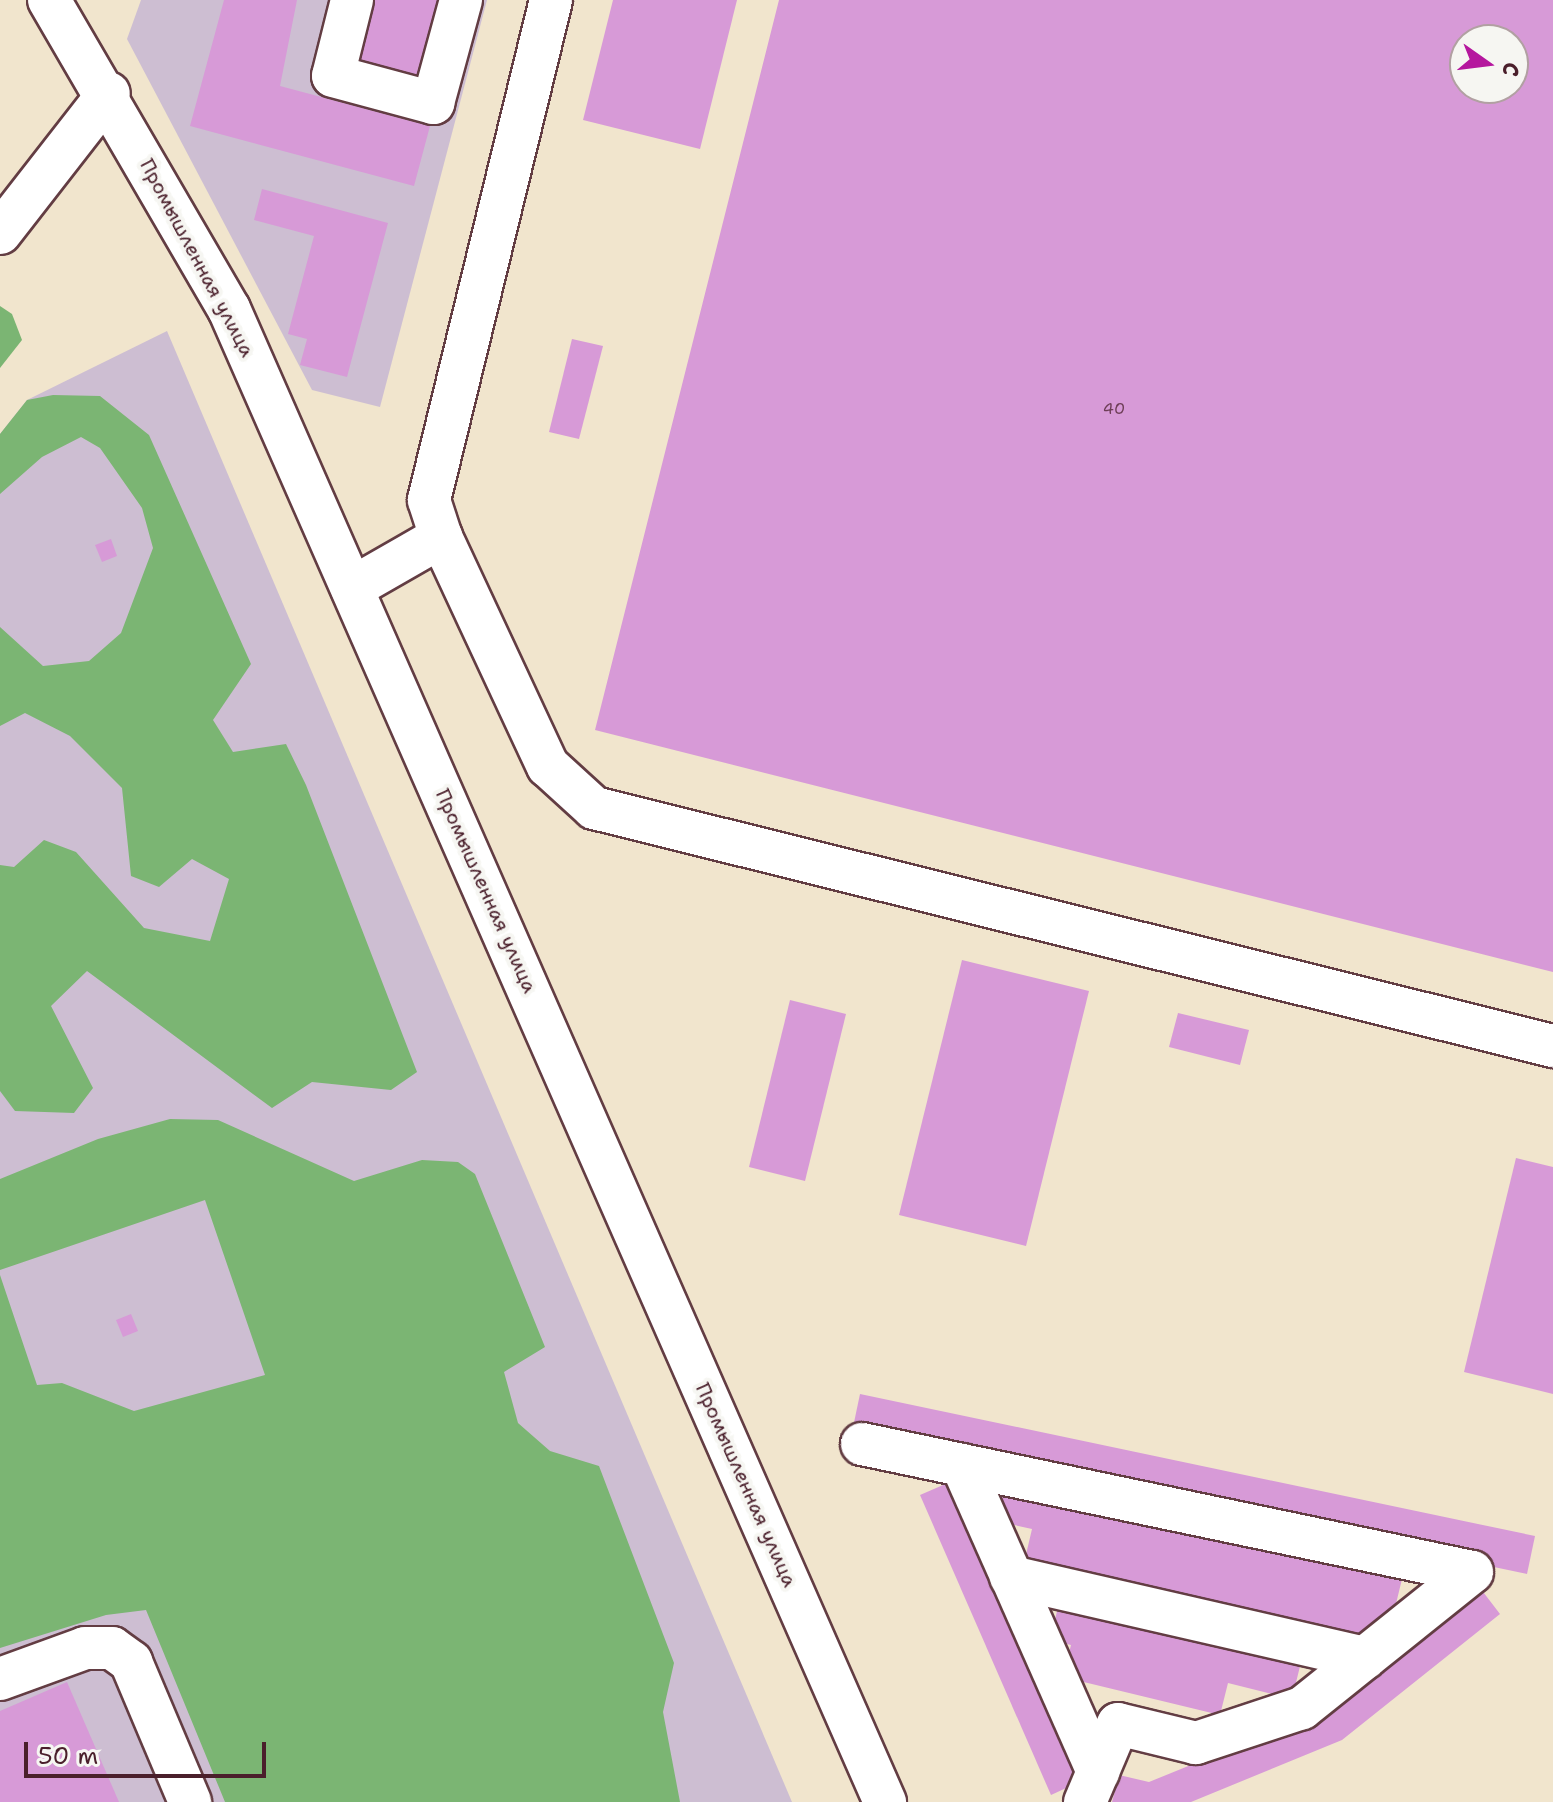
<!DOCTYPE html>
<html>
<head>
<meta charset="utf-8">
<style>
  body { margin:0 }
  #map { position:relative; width:1553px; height:1802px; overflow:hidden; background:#f1e5cd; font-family:"Shantell Sans",sans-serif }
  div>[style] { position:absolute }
  .industrial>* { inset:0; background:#cdbed2 }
  .forest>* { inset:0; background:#7bb573 }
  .building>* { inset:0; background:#d79ad7 }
  .roads { filter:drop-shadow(2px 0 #633d43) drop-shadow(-2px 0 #633d43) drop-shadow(0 2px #633d43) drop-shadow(0 -2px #633d43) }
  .minor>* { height:42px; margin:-21px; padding:0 21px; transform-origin:21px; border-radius:21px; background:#fff }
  span { translate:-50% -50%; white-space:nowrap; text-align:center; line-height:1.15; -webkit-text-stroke:8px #f6f6f2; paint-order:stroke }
  .number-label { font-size:16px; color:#6d3e56 }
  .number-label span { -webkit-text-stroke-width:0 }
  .street-label { font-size:20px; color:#4a1f2b }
  .north { position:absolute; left:1449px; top:24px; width:80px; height:80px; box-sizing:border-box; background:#f6f6f2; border:2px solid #b1a0a2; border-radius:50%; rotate:104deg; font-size:22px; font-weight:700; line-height:32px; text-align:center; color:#4a1f2b }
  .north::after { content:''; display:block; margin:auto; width:28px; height:36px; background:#b5179e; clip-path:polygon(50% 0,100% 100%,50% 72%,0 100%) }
  .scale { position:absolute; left:24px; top:1742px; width:242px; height:36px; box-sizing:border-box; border:4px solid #4a1f2b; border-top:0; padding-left:10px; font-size:24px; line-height:28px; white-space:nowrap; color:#4a1f2b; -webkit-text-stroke:6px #f6f6f2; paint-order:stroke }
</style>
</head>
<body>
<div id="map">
  <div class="industrial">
    <i style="clip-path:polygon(141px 0,487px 0,380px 407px,312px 390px,127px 39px)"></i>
    <i style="clip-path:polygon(167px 331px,792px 1802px,0 1802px,0 434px,27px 400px)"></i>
  </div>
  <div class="forest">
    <i style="clip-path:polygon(0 306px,12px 314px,22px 340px,0 368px)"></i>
    <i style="clip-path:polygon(53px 395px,100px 396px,149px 435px,251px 664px,213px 720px,233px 752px,286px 744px,306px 785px,417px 1072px,391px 1090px,312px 1082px,272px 1108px,87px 971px,51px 1006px,93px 1088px,74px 1113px,15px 1111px,0 1091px,0 865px,14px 867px,44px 840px,76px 852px,144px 928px,210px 941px,229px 879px,192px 859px,159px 887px,131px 876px,122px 788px,70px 736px,25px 713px,0 726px,0 627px,43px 666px,89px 661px,121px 633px,153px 548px,142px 508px,100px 448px,81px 437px,42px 457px,0 494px,0 434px,27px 400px)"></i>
    <i style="clip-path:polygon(170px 1119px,218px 1120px,354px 1181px,422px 1160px,458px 1162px,475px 1174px,545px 1347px,504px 1372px,518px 1423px,550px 1451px,599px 1466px,674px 1663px,663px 1712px,680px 1802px,225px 1802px,146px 1610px,106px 1615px,0 1648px,0 1275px,37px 1385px,62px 1383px,134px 1411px,265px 1375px,205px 1200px,0 1270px,0 1179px,98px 1139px)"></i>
  </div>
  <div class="building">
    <i style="clip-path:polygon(224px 0,297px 0,280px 86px,430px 126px,414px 186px,190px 126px)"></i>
    <i style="clip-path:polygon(372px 0,446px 0,425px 81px,356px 63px)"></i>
    <i style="clip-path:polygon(613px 0,737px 0,700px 149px,583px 120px)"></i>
    <i style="clip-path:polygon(evenodd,779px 0,1553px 0,1553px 972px,595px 730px,779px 0,1465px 40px,1513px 40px,1513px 88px,1465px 88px,1465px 40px)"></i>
    <i style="clip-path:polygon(262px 189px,388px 223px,347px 377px,300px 365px,307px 339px,288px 334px,314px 236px,254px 220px)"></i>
    <i style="clip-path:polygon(572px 339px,603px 346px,579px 439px,549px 432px)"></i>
    <i style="clip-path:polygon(111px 539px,117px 556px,102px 562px,95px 545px)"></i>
    <i style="clip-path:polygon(962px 960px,1089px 991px,1026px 1246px,899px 1215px)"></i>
    <i style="clip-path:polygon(790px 1000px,846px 1014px,805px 1181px,749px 1167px)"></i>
    <i style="clip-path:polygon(1178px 1013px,1249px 1030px,1240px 1065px,1169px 1047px)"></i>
    <i style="clip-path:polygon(1516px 1158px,1553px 1167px,1553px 1394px,1464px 1372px)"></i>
    <i style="clip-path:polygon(131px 1314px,138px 1331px,123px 1337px,116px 1320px)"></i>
    <i style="clip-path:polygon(860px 1394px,1535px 1536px,1527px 1574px,852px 1432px)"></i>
    <i style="clip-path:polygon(957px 1479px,1088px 1778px,1051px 1795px,920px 1495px)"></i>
    <i style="clip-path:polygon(1000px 1487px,1402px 1579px,1394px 1612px,1365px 1641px,1024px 1563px,1032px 1529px,992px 1520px)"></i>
    <i style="clip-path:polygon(1477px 1584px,1500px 1614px,1342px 1740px,1191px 1802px,1112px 1802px,1119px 1775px,1149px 1782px,1311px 1716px)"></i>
    <i style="clip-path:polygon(1060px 1599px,1302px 1658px,1292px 1699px,1228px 1683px,1220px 1715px,1063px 1677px,1071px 1645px,1050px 1640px)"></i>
    <i style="clip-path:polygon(67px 1682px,119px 1802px,0 1802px,0 1711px)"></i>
  </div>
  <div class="roads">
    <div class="minor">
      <i style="left:49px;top:0;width:358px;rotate:59.8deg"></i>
      <i style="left:229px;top:309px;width:1631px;rotate:66.28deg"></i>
      <i style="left:352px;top:0;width:78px;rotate:104deg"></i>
      <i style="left:333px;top:76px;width:104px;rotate:15.1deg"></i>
      <i style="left:433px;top:103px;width:107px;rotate:-74.8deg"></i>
      <i style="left:0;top:233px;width:177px;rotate:-52.1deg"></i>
      <i style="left:441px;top:537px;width:253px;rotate:65deg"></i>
      <i style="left:548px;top:766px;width:62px;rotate:42.4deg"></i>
      <i style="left:594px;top:808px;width:988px;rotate:13.94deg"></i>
      <i style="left:352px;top:588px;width:103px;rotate:-29.8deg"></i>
      <i style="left:441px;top:537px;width:39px;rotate:-108deg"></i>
      <i style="left:429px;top:500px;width:515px;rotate:-76.29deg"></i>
      <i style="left:862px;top:1444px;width:623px;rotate:11.85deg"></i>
      <i style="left:1472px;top:1572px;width:218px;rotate:141.3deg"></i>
      <i style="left:1302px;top:1708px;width:112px;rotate:161.7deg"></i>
      <i style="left:1196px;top:1743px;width:80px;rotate:-166.3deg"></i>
      <i style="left:1118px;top:1724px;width:85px;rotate:112.9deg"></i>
      <i style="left:962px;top:1465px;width:336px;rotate:66.1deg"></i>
      <i style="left:1011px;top:1577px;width:363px;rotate:12.9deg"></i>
      <i style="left:0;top:1679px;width:90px;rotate:-20deg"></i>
      <i style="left:85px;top:1648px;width:27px"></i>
      <i style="left:112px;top:1648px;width:24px;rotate:36deg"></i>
      <i style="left:131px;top:1662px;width:152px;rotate:67.1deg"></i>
    </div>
  </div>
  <div class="number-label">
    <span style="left:1114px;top:409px">40</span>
  </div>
  <div class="street-label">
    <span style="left:197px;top:258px;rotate:62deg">Промышленная улица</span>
    <span style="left:486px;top:891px;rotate:66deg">Промышленная улица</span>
    <span style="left:746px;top:1485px;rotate:66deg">Промышленная улица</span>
  </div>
  <div class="north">С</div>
  <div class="scale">50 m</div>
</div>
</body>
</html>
